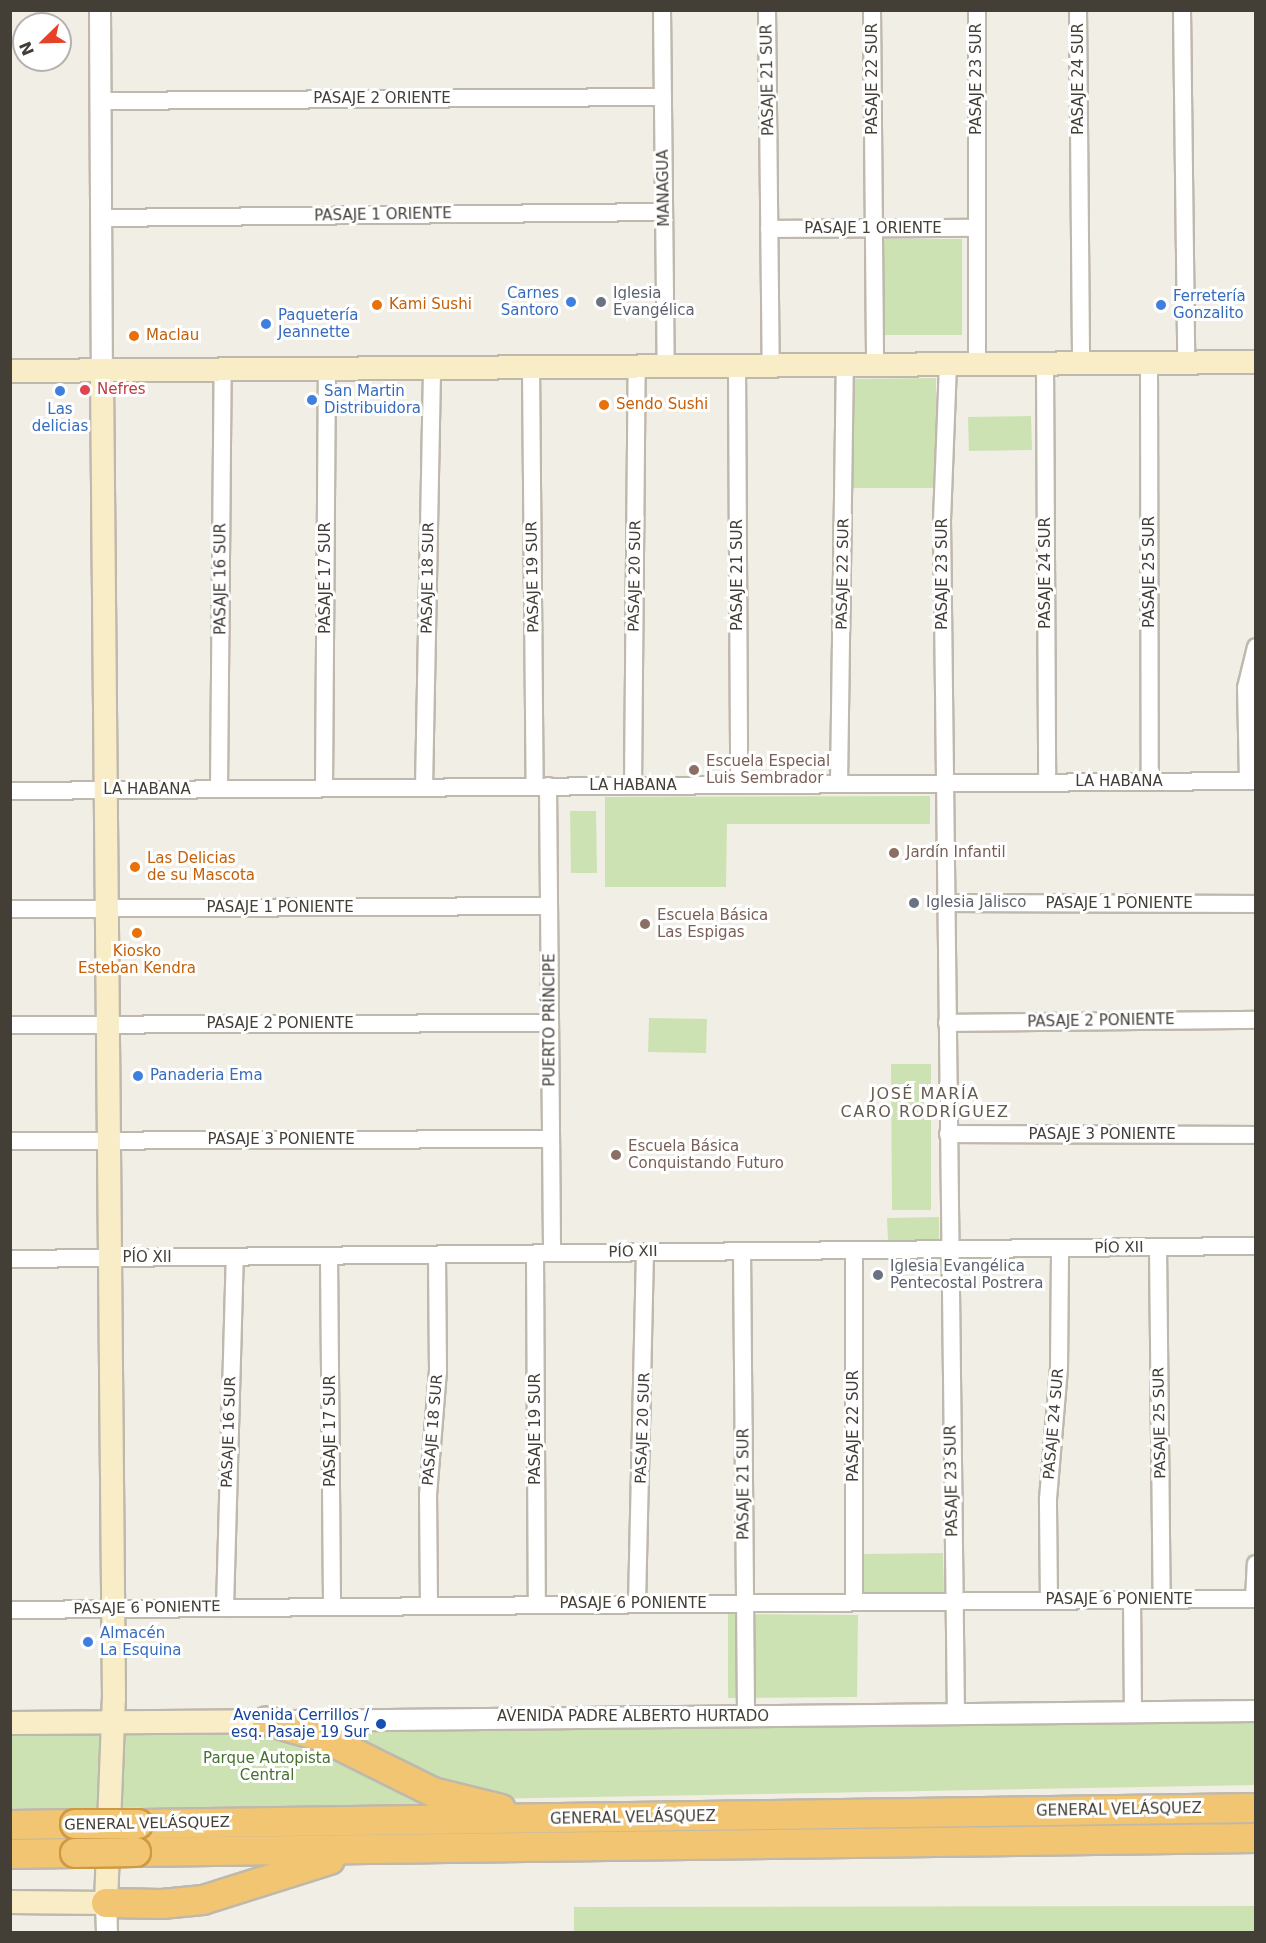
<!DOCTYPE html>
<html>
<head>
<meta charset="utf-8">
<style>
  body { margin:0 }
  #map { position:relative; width:1266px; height:1943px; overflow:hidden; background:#f1eee6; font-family:"DejaVu Sans",sans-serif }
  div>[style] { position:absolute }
  .green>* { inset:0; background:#cde2b2 }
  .roads { filter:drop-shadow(2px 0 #bfb8ac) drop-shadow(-2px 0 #bfb8ac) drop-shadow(0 2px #bfb8ac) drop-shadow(0 -2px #bfb8ac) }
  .minor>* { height:16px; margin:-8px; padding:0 8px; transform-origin:8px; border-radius:8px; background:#fff }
  .tertiary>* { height:20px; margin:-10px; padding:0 10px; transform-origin:10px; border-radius:10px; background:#fff }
  .secondary>* { height:22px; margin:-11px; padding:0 11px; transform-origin:11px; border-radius:11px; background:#f9edc8 }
  .motorway>* { height:28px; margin:-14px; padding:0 14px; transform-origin:14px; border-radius:14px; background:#f1c571 }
  .bridges { filter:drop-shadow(2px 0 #cf9942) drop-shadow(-2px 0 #cf9942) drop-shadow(0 2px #cf9942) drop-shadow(0 -2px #cf9942) }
  .motorway-bridge>* { height:28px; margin:-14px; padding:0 14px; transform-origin:14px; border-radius:14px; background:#f1c571 }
  .dots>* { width:16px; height:16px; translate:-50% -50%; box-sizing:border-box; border:3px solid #fff; border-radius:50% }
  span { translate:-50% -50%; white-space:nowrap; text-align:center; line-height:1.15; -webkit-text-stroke:6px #fff; paint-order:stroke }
  .street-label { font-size:15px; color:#433e36 }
  .shop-label { font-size:15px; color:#366cbe }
  .right { translate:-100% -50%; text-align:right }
  .left { translate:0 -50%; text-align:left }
  .worship-label { font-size:15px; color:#5b616d }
  .food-label { font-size:15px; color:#c56008 }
  .health-label { font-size:15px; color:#be3a42 }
  .education-label { font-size:15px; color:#785e54 }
  .transit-label { font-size:15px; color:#164399 }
  .park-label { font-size:15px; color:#48702f }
  .neighbourhood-label { font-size:16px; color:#655c4e; letter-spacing:1.5px }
  .frame { position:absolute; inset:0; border:12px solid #433e36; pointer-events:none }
  .north { position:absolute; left:12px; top:12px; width:60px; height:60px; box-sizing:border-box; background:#fff; border:2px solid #b4b2af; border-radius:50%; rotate:247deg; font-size:16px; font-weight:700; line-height:24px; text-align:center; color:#433e36 }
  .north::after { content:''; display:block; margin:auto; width:21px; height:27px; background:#e74228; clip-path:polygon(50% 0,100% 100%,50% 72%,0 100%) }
</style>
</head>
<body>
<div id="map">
  <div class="green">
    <i style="clip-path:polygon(883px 239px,962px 239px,962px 335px,883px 335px)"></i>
    <i style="clip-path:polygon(936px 378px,936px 488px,851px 488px,851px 379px)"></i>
    <i style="clip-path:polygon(1031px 416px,1032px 450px,969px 451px,968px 417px)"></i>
    <i style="clip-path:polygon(930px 796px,930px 824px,727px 824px,726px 887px,605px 887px,605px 797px)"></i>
    <i style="clip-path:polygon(570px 811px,596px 811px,597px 873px,571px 873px)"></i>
    <i style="clip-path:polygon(649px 1018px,707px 1019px,706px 1053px,648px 1052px)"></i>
    <i style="clip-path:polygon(891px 1064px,931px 1064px,931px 1210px,892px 1210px)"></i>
    <i style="clip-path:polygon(939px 1217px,939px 1239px,888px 1241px,887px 1218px)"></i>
    <i style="clip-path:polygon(943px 1553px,944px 1593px,863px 1595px,862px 1554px)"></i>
    <i style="clip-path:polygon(728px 1614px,858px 1615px,857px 1697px,728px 1698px)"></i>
    <i style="clip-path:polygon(1255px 1721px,1256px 1785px,480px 1799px,409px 1805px,11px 1809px,10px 1730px,309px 1726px,539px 1731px,666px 1723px)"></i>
    <i style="clip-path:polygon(1255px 1906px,1255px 1932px,574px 1932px,574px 1907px)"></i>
  </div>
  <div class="roads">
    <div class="minor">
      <i style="left:662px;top:10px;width:356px;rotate:89.4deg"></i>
      <i style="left:767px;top:10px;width:355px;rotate:89.4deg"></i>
      <i style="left:872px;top:10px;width:354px;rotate:89.5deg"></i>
      <i style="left:1078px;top:10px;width:353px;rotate:89.5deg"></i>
      <i style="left:1182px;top:10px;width:352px;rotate:89.3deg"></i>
      <i style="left:100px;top:101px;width:563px;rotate:-0.41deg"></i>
      <i style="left:101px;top:218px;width:563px;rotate:-0.61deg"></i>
      <i style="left:769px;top:229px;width:208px;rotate:-0.3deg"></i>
      <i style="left:1149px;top:362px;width:420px;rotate:89.9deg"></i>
      <i style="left:1045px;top:363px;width:419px;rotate:89.7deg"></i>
      <i style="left:948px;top:364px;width:157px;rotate:92.2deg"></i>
      <i style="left:942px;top:521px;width:1192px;rotate:89.33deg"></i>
      <i style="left:977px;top:364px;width:354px;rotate:-90deg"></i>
      <i style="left:737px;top:365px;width:420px;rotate:89.7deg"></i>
      <i style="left:531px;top:367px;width:420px;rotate:89.5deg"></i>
      <i style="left:1248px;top:781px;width:93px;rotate:-91.2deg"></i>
      <i style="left:1246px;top:688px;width:42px;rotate:-76.3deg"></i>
      <i style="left:839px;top:784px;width:419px;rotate:-89.2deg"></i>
      <i style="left:548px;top:786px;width:467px;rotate:89.5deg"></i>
      <i style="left:633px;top:786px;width:420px;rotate:-89.5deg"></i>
      <i style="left:324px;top:788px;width:419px;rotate:-89.6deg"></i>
      <i style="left:424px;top:788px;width:420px;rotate:-88.9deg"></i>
      <i style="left:219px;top:789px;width:420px;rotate:-89.5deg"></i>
      <i style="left:10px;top:791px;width:1246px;rotate:-0.46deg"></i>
      <i style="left:946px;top:903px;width:310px;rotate:0.2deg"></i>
      <i style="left:10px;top:909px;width:539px;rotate:-0.32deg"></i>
      <i style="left:947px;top:1023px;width:309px;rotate:-0.6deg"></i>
      <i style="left:10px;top:1025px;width:540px;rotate:-0.21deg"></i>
      <i style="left:948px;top:1134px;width:308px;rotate:0.2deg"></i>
      <i style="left:10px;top:1141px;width:541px;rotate:-0.21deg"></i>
      <i style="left:1158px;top:1247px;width:353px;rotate:89.4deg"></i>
      <i style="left:742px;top:1251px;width:465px;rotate:89.5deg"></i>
      <i style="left:535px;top:1254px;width:351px;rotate:89.7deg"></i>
      <i style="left:329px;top:1256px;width:351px;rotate:89.5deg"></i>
      <i style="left:10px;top:1259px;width:1246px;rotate:-0.6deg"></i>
      <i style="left:1254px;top:1599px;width:35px;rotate:-87deg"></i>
      <i style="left:1132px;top:1600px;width:111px;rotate:89.5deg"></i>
      <i style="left:1049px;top:1601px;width:102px;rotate:-90.6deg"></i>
      <i style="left:1048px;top:1499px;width:130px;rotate:-85.2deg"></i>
      <i style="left:1059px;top:1369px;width:121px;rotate:-89.5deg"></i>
      <i style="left:854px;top:1602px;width:352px;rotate:-90deg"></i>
      <i style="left:637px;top:1604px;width:352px;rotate:-88.7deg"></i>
      <i style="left:429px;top:1606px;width:111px;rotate:-90.5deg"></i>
      <i style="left:428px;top:1495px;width:124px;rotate:-85.4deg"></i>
      <i style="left:438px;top:1371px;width:116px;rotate:-90.5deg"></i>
      <i style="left:225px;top:1608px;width:351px;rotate:-88.4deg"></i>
      <i style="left:10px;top:1610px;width:1246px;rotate:-0.51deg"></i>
    </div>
    <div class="tertiary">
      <i style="left:100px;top:10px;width:360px;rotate:89.7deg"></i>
      <i style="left:289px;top:1721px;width:967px;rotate:-0.59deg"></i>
      <i style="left:106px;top:1903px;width:29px;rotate:88deg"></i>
    </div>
    <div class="secondary">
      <i style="left:10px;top:371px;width:1246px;rotate:-0.41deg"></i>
      <i style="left:10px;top:1723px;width:257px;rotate:-0.4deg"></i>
      <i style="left:10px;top:1902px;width:96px;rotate:0.6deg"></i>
      <i style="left:106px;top:1903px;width:204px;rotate:-87.8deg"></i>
      <i style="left:114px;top:1699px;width:1329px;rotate:-90.52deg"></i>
    </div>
    <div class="motorway">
      <i style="left:267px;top:1721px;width:57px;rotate:16.2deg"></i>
      <i style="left:322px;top:1737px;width:124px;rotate:26.4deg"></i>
      <i style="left:433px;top:1792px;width:70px;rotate:14deg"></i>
      <i style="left:138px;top:1824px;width:1118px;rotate:-0.82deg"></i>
      <i style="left:10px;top:1825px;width:65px;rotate:-0.9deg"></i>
      <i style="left:136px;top:1852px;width:1120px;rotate:-0.72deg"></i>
      <i style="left:10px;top:1854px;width:65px;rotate:-0.9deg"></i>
      <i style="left:106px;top:1903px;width:56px;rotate:1deg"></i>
      <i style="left:162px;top:1904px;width:41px;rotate:-5.6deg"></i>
      <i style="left:203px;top:1900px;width:133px;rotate:-17.5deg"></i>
    </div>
  </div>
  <div class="bridges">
    <div class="motorway-bridge">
      <i style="left:75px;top:1824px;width:63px"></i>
      <i style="left:75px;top:1853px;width:61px;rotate:-0.9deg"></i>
    </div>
  </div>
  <div class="dots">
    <i style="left:571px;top:302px;background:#3f7fe0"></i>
    <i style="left:601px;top:302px;background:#6b7280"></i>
    <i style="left:377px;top:305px;background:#e8710a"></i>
    <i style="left:1161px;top:305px;background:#3f7fe0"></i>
    <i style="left:266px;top:324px;background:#3f7fe0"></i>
    <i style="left:134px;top:336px;background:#e8710a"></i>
    <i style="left:85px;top:390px;background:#e0444e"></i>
    <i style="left:60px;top:391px;background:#3f7fe0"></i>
    <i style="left:312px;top:400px;background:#3f7fe0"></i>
    <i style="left:604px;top:405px;background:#e8710a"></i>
    <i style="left:694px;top:770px;background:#8d6e63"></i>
    <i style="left:894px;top:853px;background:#8d6e63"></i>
    <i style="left:135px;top:867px;background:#e8710a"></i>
    <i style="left:914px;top:903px;background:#6b7280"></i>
    <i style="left:645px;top:924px;background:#8d6e63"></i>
    <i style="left:137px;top:933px;background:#e8710a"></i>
    <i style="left:138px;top:1076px;background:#3f7fe0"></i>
    <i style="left:616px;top:1155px;background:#8d6e63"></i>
    <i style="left:878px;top:1275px;background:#6b7280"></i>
    <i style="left:88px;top:1642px;background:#3f7fe0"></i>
    <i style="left:381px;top:1724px;background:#1a4fb4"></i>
  </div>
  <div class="street-label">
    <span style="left:873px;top:79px;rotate:-90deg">PASAJE 22 SUR</span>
    <span style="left:977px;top:79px;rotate:-90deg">PASAJE 23 SUR</span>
    <span style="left:1079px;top:79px;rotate:-90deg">PASAJE 24 SUR</span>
    <span style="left:768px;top:80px;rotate:-91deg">PASAJE 21 SUR</span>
    <span style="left:382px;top:99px">PASAJE 2 ORIENTE</span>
    <span style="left:664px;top:188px;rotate:-91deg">MANAGUA</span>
    <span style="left:383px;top:215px;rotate:-1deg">PASAJE 1 ORIENTE</span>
    <span style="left:873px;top:229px">PASAJE 1 ORIENTE</span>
    <span style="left:1150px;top:572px;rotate:-90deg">PASAJE 25 SUR</span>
    <span style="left:1046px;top:573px;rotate:-90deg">PASAJE 24 SUR</span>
    <span style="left:843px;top:574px;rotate:-89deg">PASAJE 22 SUR</span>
    <span style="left:943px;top:574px;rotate:-90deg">PASAJE 23 SUR</span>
    <span style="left:738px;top:575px;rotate:-90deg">PASAJE 21 SUR</span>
    <span style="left:635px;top:576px;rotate:-89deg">PASAJE 20 SUR</span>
    <span style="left:533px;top:577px;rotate:-91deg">PASAJE 19 SUR</span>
    <span style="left:326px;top:578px;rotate:-90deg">PASAJE 17 SUR</span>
    <span style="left:428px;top:578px;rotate:-89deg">PASAJE 18 SUR</span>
    <span style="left:221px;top:579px;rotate:-90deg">PASAJE 16 SUR</span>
    <span style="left:1119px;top:782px">LA HABANA</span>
    <span style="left:633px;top:786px">LA HABANA</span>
    <span style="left:147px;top:790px">LA HABANA</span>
    <span style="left:1119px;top:904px">PASAJE 1 PONIENTE</span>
    <span style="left:280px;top:908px">PASAJE 1 PONIENTE</span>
    <span style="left:550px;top:1020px;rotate:-90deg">PUERTO PRÍNCIPE</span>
    <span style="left:1101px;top:1021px;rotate:-1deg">PASAJE 2 PONIENTE</span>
    <span style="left:280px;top:1024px">PASAJE 2 PONIENTE</span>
    <span style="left:1102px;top:1135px">PASAJE 3 PONIENTE</span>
    <span style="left:281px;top:1140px">PASAJE 3 PONIENTE</span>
    <span style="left:1119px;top:1248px;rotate:-1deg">PÍO XII</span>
    <span style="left:633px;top:1252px;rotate:-1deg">PÍO XII</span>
    <span style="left:147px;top:1258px">PÍO XII</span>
    <span style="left:1160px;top:1423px;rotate:-91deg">PASAJE 25 SUR</span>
    <span style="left:1054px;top:1424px;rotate:-85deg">PASAJE 24 SUR</span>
    <span style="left:854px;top:1426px;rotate:-90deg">PASAJE 22 SUR</span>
    <span style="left:643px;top:1428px;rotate:-88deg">PASAJE 20 SUR</span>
    <span style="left:536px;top:1429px;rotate:-90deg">PASAJE 19 SUR</span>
    <span style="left:433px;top:1430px;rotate:-85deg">PASAJE 18 SUR</span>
    <span style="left:331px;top:1431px;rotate:-90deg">PASAJE 17 SUR</span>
    <span style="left:229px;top:1432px;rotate:-88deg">PASAJE 16 SUR</span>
    <span style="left:952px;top:1481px;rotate:-91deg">PASAJE 23 SUR</span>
    <span style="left:744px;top:1484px;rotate:-90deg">PASAJE 21 SUR</span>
    <span style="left:1119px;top:1600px">PASAJE 6 PONIENTE</span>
    <span style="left:633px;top:1604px">PASAJE 6 PONIENTE</span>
    <span style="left:147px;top:1608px;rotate:-1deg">PASAJE 6 PONIENTE</span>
    <span style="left:633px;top:1717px">AVENIDA PADRE ALBERTO HURTADO</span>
    <span style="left:1119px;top:1810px;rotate:-1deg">GENERAL VELÁSQUEZ</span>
    <span style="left:633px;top:1818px;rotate:-1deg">GENERAL VELÁSQUEZ</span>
    <span style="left:147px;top:1824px;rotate:-1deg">GENERAL VELÁSQUEZ</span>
  </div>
  <div class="shop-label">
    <span class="right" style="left:559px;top:302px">Carnes<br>Santoro</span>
    <span class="left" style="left:1173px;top:305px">Ferretería<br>Gonzalito</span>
    <span class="left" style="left:278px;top:324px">Paquetería<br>Jeannette</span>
    <span class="left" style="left:324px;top:400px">San Martin<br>Distribuidora</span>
    <span style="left:60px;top:418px">Las<br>delicias</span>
    <span class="left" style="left:150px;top:1076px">Panaderia Ema</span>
    <span class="left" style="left:100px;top:1642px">Almacén<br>La Esquina</span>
  </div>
  <div class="worship-label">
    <span class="left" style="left:613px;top:302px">Iglesia<br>Evangélica</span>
    <span class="left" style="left:926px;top:903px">Iglesia Jalisco</span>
    <span class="left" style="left:890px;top:1275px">Iglesia Evangélica<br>Pentecostal Postrera</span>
  </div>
  <div class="food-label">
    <span class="left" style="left:389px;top:305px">Kami Sushi</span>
    <span class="left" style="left:146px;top:336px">Maclau</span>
    <span class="left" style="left:616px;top:405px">Sendo Sushi</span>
    <span class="left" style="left:147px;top:867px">Las Delicias<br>de su Mascota</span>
    <span style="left:137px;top:960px">Kiosko<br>Esteban Kendra</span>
  </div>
  <div class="health-label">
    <span class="left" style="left:97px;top:390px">Nefres</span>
  </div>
  <div class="education-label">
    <span class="left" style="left:706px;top:770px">Escuela Especial<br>Luis Sembrador</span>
    <span class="left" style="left:906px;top:853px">Jardín Infantil</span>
    <span class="left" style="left:657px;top:924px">Escuela Básica<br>Las Espigas</span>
    <span class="left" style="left:628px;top:1155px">Escuela Básica<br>Conquistando Futuro</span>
  </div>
  <div class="transit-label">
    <span class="right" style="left:369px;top:1724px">Avenida Cerrillos /<br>esq. Pasaje 19 Sur</span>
  </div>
  <div class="park-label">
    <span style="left:267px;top:1767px">Parque Autopista<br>Central</span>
  </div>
  <div class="neighbourhood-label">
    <span style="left:925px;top:1103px">JOSÉ MARÍA<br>CARO RODRÍGUEZ</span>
  </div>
  <div class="frame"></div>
  <div class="north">N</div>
</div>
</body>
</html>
